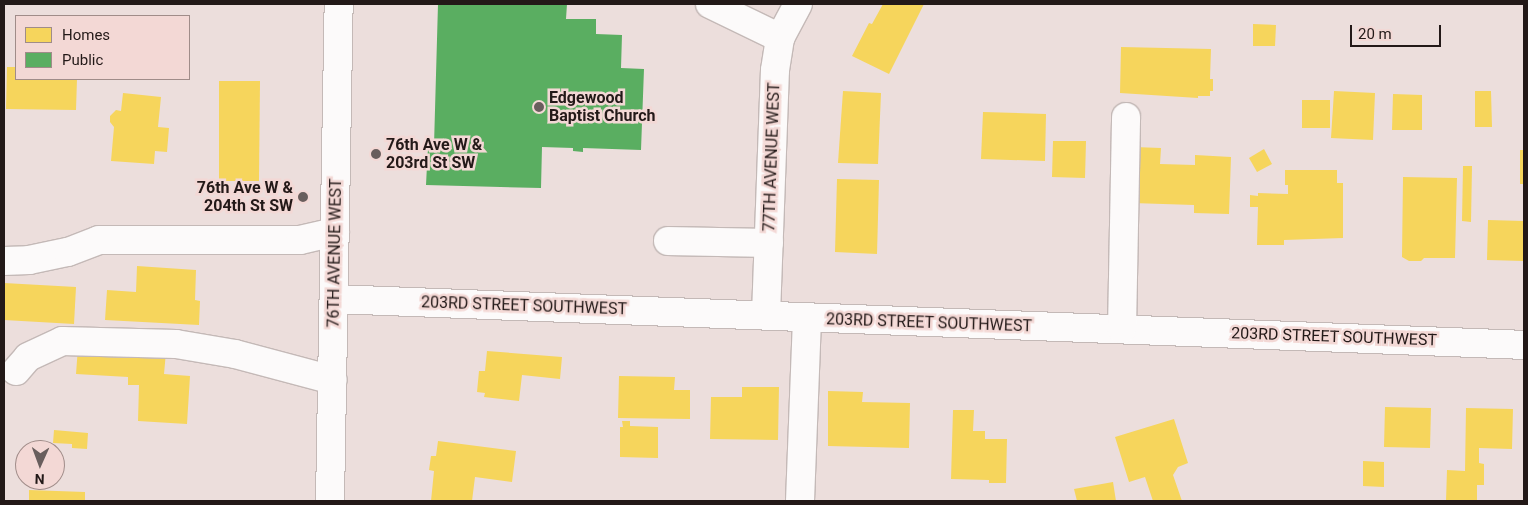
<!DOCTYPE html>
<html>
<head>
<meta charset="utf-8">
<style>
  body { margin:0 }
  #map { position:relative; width:1528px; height:505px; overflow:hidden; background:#ecdedc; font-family:Roboto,sans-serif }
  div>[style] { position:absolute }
  .homes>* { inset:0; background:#f6d55c }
  .public>* { inset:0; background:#5aae61 }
  .roads { filter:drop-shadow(1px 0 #c4b9b7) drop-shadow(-1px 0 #c4b9b7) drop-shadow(0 1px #c4b9b7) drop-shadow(0 -1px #c4b9b7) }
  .minor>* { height:28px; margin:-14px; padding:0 14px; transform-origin:14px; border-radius:14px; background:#fcfafa }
  .dots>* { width:14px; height:14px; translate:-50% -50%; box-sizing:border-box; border:2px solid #f3d8d5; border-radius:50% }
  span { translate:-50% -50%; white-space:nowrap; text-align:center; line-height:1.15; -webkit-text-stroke:5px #f3d8d5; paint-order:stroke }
  .poi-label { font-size:16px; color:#231918; font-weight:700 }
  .left { translate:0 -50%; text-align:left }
  .right { translate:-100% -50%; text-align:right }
  .street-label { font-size:16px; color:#231918 }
  .frame { position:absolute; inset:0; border:5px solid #231918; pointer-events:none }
  .legend { position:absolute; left:15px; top:15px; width:175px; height:65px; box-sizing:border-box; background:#f3d8d5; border:1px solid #a08c89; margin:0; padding:6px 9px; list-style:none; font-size:15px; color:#231918 }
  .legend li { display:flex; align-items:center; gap:10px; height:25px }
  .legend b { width:25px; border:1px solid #a08c89 }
  .north { position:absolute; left:15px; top:440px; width:50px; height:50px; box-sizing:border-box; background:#f3d8d5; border:1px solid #a08c89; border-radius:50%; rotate:182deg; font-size:14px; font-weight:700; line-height:20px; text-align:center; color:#231918 }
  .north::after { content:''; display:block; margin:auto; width:18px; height:22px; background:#695e5d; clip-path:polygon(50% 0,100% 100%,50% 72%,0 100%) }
  .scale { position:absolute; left:1350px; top:25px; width:91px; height:22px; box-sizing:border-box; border:2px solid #231918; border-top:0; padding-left:6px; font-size:15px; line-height:18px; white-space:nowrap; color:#231918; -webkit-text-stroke:4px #f3d8d5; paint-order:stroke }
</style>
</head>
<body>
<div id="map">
  <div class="homes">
    <i style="clip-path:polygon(883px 4px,924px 4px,889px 74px,852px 56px,869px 23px,872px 24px)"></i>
    <i style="clip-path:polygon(1253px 24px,1276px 25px,1275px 46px,1253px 46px)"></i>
    <i style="clip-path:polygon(1121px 47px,1211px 49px,1210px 79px,1213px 79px,1213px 91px,1210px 91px,1210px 96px,1198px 96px,1198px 98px,1120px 93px)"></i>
    <i style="clip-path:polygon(7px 67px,16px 67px,16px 79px,77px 79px,76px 110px,6px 109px)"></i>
    <i style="clip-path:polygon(219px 81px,260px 81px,259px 181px,219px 181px)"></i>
    <i style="clip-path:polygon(843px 91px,881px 93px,878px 164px,838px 163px)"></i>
    <i style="clip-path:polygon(1334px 91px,1375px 93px,1373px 140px,1331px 138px)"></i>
    <i style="clip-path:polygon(1475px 91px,1491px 91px,1492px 127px,1475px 127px)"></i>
    <i style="clip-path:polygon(123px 93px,161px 97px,158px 127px,169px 128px,167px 152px,155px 151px,154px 164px,111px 161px,114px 127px,110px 122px,110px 116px,116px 110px,121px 111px)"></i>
    <i style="clip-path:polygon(1393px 94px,1422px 95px,1422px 130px,1392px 130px)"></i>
    <i style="clip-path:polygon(1302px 100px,1330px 100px,1330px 128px,1302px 128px)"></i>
    <i style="clip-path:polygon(983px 112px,1046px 114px,1045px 161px,981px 159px)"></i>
    <i style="clip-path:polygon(1053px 141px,1086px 141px,1085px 178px,1052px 177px)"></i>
    <i style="clip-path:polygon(1134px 147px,1161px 148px,1160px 164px,1195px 165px,1195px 155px,1231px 157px,1229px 214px,1194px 213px,1194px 205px,1132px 203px)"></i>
    <i style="clip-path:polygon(1264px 149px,1272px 164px,1257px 172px,1249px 158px)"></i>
    <i style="clip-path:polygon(1520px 150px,1524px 150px,1524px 184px,1520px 184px)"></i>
    <i style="clip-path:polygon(1463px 166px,1472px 166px,1471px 222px,1462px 221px)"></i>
    <i style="clip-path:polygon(1285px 170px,1337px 170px,1337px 183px,1343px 183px,1343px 238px,1284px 240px,1284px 245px,1257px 245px,1258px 207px,1250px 207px,1250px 195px,1258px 196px,1258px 193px,1288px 194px,1288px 185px,1285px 185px)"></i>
    <i style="clip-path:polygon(1403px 177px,1457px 178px,1455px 258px,1424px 258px,1421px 261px,1409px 261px,1402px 257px)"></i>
    <i style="clip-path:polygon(837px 179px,879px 180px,877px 254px,835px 252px)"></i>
    <i style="clip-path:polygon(1488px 220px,1524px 221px,1524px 261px,1487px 260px)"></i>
    <i style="clip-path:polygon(137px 266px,196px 270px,195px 300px,200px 301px,199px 325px,105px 320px,107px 290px,136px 292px)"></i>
    <i style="clip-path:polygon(4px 283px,76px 287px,74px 324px,4px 320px)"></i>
    <i style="clip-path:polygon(78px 347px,166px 352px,164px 374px,190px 376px,187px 424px,138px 421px,139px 385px,128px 385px,128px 377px,76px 374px)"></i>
    <i style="clip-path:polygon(487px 351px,562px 357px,560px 379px,522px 375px,519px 401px,484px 397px,485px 393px,477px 392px,479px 371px,485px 371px)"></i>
    <i style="clip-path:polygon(619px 376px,675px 377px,674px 390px,690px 390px,690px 419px,618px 418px)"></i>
    <i style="clip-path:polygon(742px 387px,779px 387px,778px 440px,710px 439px,711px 397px,742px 397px)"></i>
    <i style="clip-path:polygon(828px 391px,863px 392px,862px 402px,910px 403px,909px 448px,828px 446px)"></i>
    <i style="clip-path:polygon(1385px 407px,1431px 408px,1430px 448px,1384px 447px)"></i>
    <i style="clip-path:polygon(1466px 408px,1513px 409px,1512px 449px,1479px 448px,1479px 463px,1484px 464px,1484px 485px,1477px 485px,1477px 501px,1446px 501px,1447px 470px,1465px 471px)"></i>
    <i style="clip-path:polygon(953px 410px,974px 410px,973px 431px,985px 431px,985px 439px,1007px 439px,1006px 483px,989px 483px,989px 480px,951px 479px)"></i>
    <i style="clip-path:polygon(1174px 419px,1188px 463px,1178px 467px,1173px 475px,1182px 501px,1153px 501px,1145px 477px,1129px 482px,1115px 437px)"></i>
    <i style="clip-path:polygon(622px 421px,630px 421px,630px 426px,658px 427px,658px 458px,620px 457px,620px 427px,623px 427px)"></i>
    <i style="clip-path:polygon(54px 430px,88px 433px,87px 449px,72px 448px,72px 444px,53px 443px)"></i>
    <i style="clip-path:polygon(438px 441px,516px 451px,512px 482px,475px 477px,472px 501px,431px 501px,434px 471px,429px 470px,431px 456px,436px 456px)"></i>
    <i style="clip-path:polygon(1363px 461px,1384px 462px,1384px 487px,1363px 486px)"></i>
    <i style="clip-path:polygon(1113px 482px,1116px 501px,1077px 501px,1074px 489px)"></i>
    <i style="clip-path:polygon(29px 490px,85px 492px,85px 501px,29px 501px)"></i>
  </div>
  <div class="public">
    <i style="clip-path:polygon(438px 4px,567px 4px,566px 19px,596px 19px,596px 34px,622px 35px,621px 68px,644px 69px,641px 150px,583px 148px,583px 152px,573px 151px,573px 148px,542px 147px,541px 188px,426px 185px,428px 145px,434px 145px)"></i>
  </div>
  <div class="roads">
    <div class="minor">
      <i style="left:710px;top:4px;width:78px;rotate:25.9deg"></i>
      <i style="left:668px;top:241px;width:101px;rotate:1.1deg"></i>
      <i style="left:4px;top:261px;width:25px;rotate:-2deg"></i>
      <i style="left:29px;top:260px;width:40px;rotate:-12deg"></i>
      <i style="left:68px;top:252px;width:33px;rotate:-21deg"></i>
      <i style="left:99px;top:240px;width:201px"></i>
      <i style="left:300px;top:240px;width:36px;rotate:-13deg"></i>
      <i style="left:334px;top:299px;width:1191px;rotate:2.21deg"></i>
      <i style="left:766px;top:315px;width:245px;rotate:-87.9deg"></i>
      <i style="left:775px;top:70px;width:32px;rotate:-81deg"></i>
      <i style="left:780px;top:38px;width:38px;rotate:-62deg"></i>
      <i style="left:1122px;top:329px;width:212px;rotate:-88.9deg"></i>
      <i style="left:16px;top:371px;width:18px;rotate:-49deg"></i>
      <i style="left:28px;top:357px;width:38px;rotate:-25deg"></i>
      <i style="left:62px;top:341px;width:114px;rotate:1.5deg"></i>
      <i style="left:176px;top:344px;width:60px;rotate:9.6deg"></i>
      <i style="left:235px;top:354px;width:101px;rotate:14.9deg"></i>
      <i style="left:330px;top:501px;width:497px;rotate:-89deg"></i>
      <i style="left:800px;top:501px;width:182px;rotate:-87.8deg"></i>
    </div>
  </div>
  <div class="dots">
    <i style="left:539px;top:107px;background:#695e5d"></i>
    <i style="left:376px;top:154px;background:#695e5d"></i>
    <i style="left:303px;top:197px;background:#695e5d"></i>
  </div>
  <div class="poi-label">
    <span class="left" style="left:549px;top:107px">Edgewood<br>Baptist Church</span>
    <span class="left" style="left:386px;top:154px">76th Ave W &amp;<br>203rd St SW</span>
    <span class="right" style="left:293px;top:197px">76th Ave W &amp;<br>204th St SW</span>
  </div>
  <div class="street-label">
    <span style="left:772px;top:157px;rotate:-88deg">77TH AVENUE WEST</span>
    <span style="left:335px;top:253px;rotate:-89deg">76TH AVENUE WEST</span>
    <span style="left:524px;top:306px;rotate:2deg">203RD STREET SOUTHWEST</span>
    <span style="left:929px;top:323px;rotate:2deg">203RD STREET SOUTHWEST</span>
    <span style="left:1334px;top:337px;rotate:2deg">203RD STREET SOUTHWEST</span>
  </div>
  <div class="frame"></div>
  <ul class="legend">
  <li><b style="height:14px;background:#f6d55c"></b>Homes</li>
  <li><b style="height:14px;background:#5aae61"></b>Public</li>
  </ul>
  <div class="north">N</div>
  <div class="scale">20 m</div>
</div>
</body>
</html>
